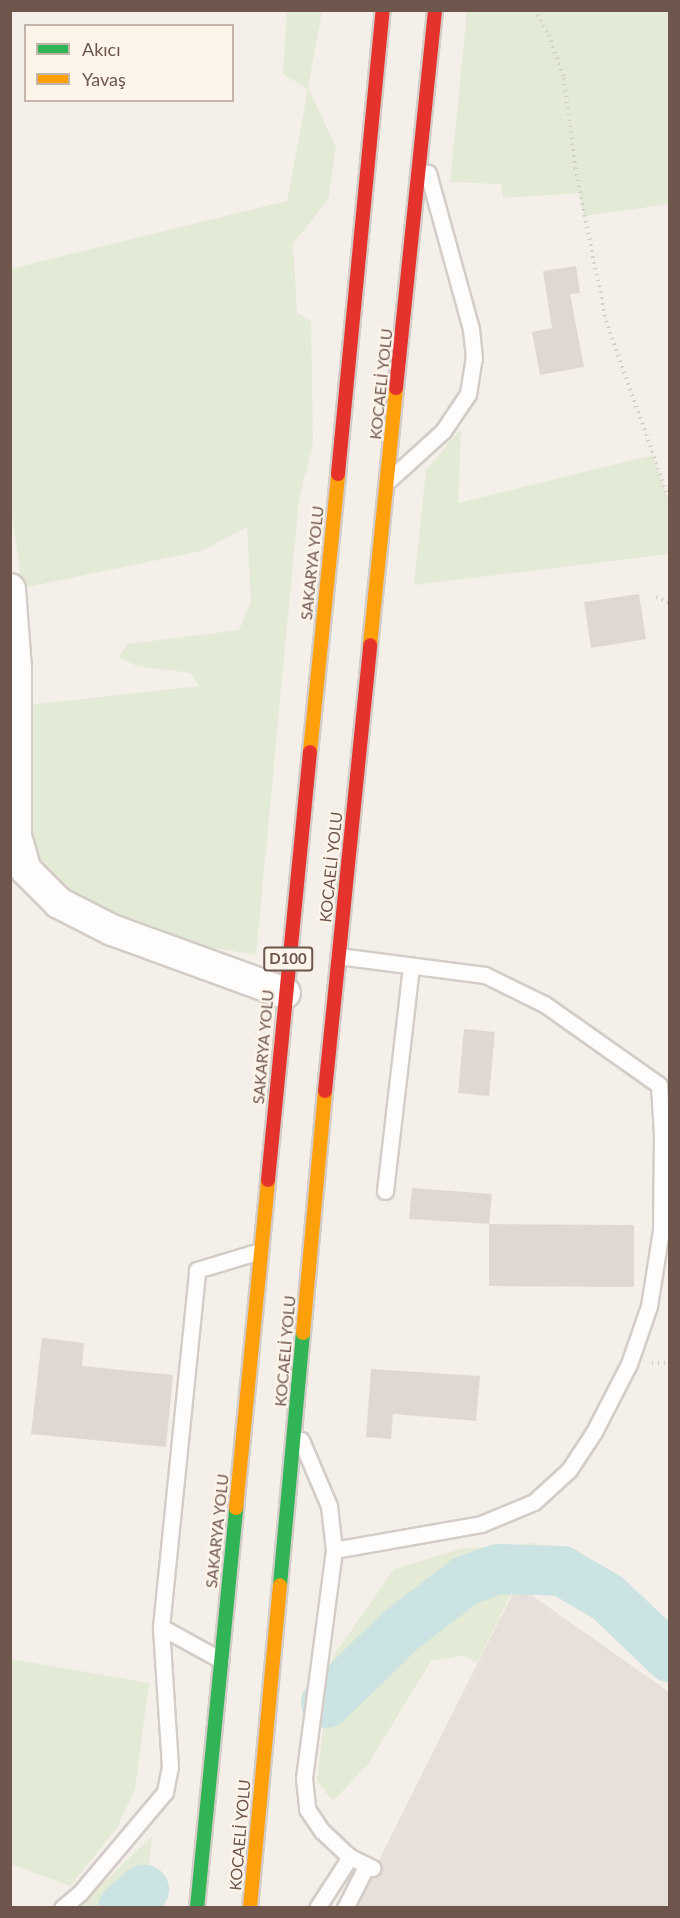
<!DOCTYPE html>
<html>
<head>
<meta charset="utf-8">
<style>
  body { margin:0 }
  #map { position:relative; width:680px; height:1918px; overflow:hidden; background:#f5efe9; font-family:Lato,sans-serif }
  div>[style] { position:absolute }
  .industrial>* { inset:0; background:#e6dfda }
  .green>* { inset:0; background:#e3ead5 }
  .river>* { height:50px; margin:-25px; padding:0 25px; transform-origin:25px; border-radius:25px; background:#cce3e3 }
  .building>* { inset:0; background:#e1d7d1 }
  .path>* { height:4px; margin-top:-2px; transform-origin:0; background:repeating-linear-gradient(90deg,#d6ceca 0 1.5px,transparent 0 6px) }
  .roads { filter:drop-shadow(2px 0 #d3ccc7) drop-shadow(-2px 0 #d3ccc7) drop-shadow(0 2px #d3ccc7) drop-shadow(0 -2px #d3ccc7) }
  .lane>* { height:15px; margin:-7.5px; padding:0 7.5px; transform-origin:7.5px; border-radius:7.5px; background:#fefdfc }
  .street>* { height:30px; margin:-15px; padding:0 15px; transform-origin:15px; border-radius:15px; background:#fefdfc }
  .fast>* { height:14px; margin:-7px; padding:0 7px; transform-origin:7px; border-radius:7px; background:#30b455 }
  .slow>* { height:14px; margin:-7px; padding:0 7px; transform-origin:7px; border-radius:7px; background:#ff9f0a }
  .jam>* { height:14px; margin:-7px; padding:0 7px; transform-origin:7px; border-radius:7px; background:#e5322d }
  span { translate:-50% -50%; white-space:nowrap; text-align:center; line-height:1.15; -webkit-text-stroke:4.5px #fdf4ea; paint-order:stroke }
  .shield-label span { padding:2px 4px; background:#fdf4ea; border:2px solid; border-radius:4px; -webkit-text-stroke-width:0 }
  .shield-label { font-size:15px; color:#6f564c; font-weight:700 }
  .street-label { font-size:16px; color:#6f564c }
  .frame { position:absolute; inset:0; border:12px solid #6f564c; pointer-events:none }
  .legend { position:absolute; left:24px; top:24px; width:210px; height:78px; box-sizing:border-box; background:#fdf4ea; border:2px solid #c4b5ab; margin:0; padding:8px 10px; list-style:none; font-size:18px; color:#6f564c }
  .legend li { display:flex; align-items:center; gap:12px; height:30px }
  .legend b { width:30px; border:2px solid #c4b5ab }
</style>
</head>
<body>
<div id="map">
  <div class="industrial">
    <i style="clip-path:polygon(517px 1585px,669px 1692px,669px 1907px,355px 1908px)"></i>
  </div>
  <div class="green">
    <i style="clip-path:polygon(287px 11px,322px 11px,308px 88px,336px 147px,328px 200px,293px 243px,297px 313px,311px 321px,313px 444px,299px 499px,256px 955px,208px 947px,117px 921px,63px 892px,36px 865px,28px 846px,30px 705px,199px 686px,191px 673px,136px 666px,119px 657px,128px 644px,239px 630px,251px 602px,247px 527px,201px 551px,22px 588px,10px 499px,10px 269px,287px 201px,308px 89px,283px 74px)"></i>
    <i style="clip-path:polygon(467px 11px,669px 11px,669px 204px,584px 216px,579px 193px,503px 198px,501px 184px,450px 182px)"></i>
    <i style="clip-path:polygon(461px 429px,458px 503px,653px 455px,669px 502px,669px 554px,414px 585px,426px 470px)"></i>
    <i style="clip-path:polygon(536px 1543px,477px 1663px,464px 1655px,431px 1661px,368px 1764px,333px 1801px,317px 1781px,332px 1658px,394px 1569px,461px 1549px)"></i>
    <i style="clip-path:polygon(10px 1659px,149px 1683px,135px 1789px,117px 1828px,70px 1886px,11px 1864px)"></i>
    <i style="clip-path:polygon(152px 1836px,145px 1907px,78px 1907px)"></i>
  </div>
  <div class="river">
    <i style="left:326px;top:1703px;width:105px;rotate:-44.2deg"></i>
    <i style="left:401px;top:1630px;width:81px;rotate:-37.4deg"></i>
    <i style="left:465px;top:1581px;width:35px;rotate:-20deg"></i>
    <i style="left:498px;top:1569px;width:64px;rotate:1.8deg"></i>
    <i style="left:562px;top:1571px;width:53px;rotate:30.4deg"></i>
    <i style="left:608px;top:1598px;width:86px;rotate:43.6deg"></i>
    <i style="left:123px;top:1908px;width:28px;rotate:-41deg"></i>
  </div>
  <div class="building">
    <i style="clip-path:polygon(576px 266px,580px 293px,570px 294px,584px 367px,540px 375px,532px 332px,552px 328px,543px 271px)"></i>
    <i style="clip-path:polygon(639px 594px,646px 639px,591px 648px,584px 602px)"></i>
    <i style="clip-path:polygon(464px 1029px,495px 1032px,489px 1096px,458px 1093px)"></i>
    <i style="clip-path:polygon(412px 1188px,492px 1194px,489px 1224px,409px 1219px)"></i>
    <i style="clip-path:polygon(489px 1224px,634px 1225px,634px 1287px,489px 1286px)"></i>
    <i style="clip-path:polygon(42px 1338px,84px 1343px,82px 1366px,173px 1375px,166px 1447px,31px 1434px)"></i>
    <i style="clip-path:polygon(371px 1369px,480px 1376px,476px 1421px,393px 1414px,391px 1439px,366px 1437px)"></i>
  </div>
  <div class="path">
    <i style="left:534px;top:10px;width:29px;rotate:59deg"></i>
    <i style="left:549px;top:35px;width:46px;rotate:70.8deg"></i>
    <i style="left:564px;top:78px;width:91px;rotate:83deg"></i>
    <i style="left:575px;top:168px;width:156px;rotate:78.5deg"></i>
    <i style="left:606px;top:321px;width:192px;rotate:70.5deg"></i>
    <i style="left:656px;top:597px;width:15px;rotate:23deg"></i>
    <i style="left:652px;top:1363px;width:18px"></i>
  </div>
  <div class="roads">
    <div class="lane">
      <i style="left:389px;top:480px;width:73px;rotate:-42.2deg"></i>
      <i style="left:443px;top:431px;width:45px;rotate:-56deg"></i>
      <i style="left:468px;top:394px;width:36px;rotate:-81deg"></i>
      <i style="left:474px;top:358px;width:29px;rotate:-96deg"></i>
      <i style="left:471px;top:329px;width:162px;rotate:-105.4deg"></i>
      <i style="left:385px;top:1191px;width:226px;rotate:-83.4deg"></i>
      <i style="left:301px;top:1440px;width:72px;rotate:67deg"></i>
      <i style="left:329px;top:1506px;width:44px;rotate:83.5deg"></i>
      <i style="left:334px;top:1550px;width:230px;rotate:97.5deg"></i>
      <i style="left:304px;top:1778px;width:31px;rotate:84deg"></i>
      <i style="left:307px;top:1809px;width:27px;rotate:56deg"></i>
      <i style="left:322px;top:1831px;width:38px;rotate:43deg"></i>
      <i style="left:350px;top:1857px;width:25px;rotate:26deg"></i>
      <i style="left:334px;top:1550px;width:149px;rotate:-10deg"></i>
      <i style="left:481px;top:1524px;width:57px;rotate:-22.5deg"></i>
      <i style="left:534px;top:1502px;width:47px;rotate:-42.4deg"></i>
      <i style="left:569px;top:1470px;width:45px;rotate:-56.7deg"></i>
      <i style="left:594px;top:1432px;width:76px;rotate:-62.8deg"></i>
      <i style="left:629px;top:1364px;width:61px;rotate:-71deg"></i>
      <i style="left:649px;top:1306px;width:77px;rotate:-81deg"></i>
      <i style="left:661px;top:1230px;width:95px;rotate:-89.4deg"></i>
      <i style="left:662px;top:1135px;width:50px;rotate:-93.4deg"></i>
      <i style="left:659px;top:1085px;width:141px;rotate:-144.8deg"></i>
      <i style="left:544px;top:1004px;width:66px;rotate:-153.8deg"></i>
      <i style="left:485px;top:975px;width:148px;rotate:-172.6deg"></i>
      <i style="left:161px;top:1627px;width:68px;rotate:28.8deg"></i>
      <i style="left:62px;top:1908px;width:23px;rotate:-40deg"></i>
      <i style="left:80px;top:1893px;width:132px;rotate:-49.9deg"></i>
      <i style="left:165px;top:1792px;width:25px;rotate:-79deg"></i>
      <i style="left:170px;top:1767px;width:140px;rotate:-93.7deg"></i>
      <i style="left:161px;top:1627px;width:359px;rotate:-84.2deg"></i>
      <i style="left:197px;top:1270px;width:66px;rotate:-16.8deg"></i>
      <i style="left:317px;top:1908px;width:61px;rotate:-57.1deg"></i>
      <i style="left:345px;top:1908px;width:48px;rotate:-62.9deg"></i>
    </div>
    <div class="street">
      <i style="left:10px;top:589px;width:79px;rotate:85.7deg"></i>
      <i style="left:16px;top:668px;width:168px;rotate:90deg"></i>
      <i style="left:16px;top:836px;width:35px;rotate:74deg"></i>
      <i style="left:26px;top:870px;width:47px;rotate:45deg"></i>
      <i style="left:59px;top:903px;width:59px;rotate:27deg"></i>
      <i style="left:112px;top:930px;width:184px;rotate:20deg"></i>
    </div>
    <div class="fast">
      <i style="left:280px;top:1585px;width:253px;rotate:-84.8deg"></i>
      <i style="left:197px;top:1908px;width:402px;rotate:-84.4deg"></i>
    </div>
    <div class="slow">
      <i style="left:370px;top:645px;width:258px;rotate:-84.2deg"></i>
      <i style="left:310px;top:752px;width:279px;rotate:-84.2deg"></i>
      <i style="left:303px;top:1333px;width:243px;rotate:-84.8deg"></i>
      <i style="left:236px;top:1508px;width:330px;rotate:-84.4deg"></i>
      <i style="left:250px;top:1908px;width:324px;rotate:-84.7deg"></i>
    </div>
    <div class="jam">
      <i style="left:396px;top:388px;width:380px;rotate:-84.1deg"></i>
      <i style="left:338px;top:474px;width:466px;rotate:-84.5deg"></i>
      <i style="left:325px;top:1091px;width:448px;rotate:-84.2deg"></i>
      <i style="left:268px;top:1180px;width:430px;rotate:-84.4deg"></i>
    </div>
  </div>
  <div class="shield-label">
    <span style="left:288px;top:959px">D100</span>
  </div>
  <div class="street-label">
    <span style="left:381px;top:384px;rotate:-84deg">KOCAELİ YOLU</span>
    <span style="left:312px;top:563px;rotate:-84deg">SAKARYA YOLU</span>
    <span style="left:331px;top:867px;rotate:-84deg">KOCAELİ YOLU</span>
    <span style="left:263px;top:1047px;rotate:-85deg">SAKARYA YOLU</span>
    <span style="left:285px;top:1351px;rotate:-85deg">KOCAELİ YOLU</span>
    <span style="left:217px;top:1531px;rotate:-84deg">SAKARYA YOLU</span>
    <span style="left:240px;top:1835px;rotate:-85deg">KOCAELİ YOLU</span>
  </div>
  <div class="frame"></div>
  <ul class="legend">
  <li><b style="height:8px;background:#30b455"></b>Akıcı</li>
  <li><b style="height:8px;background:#ff9f0a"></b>Yavaş</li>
  </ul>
</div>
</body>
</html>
